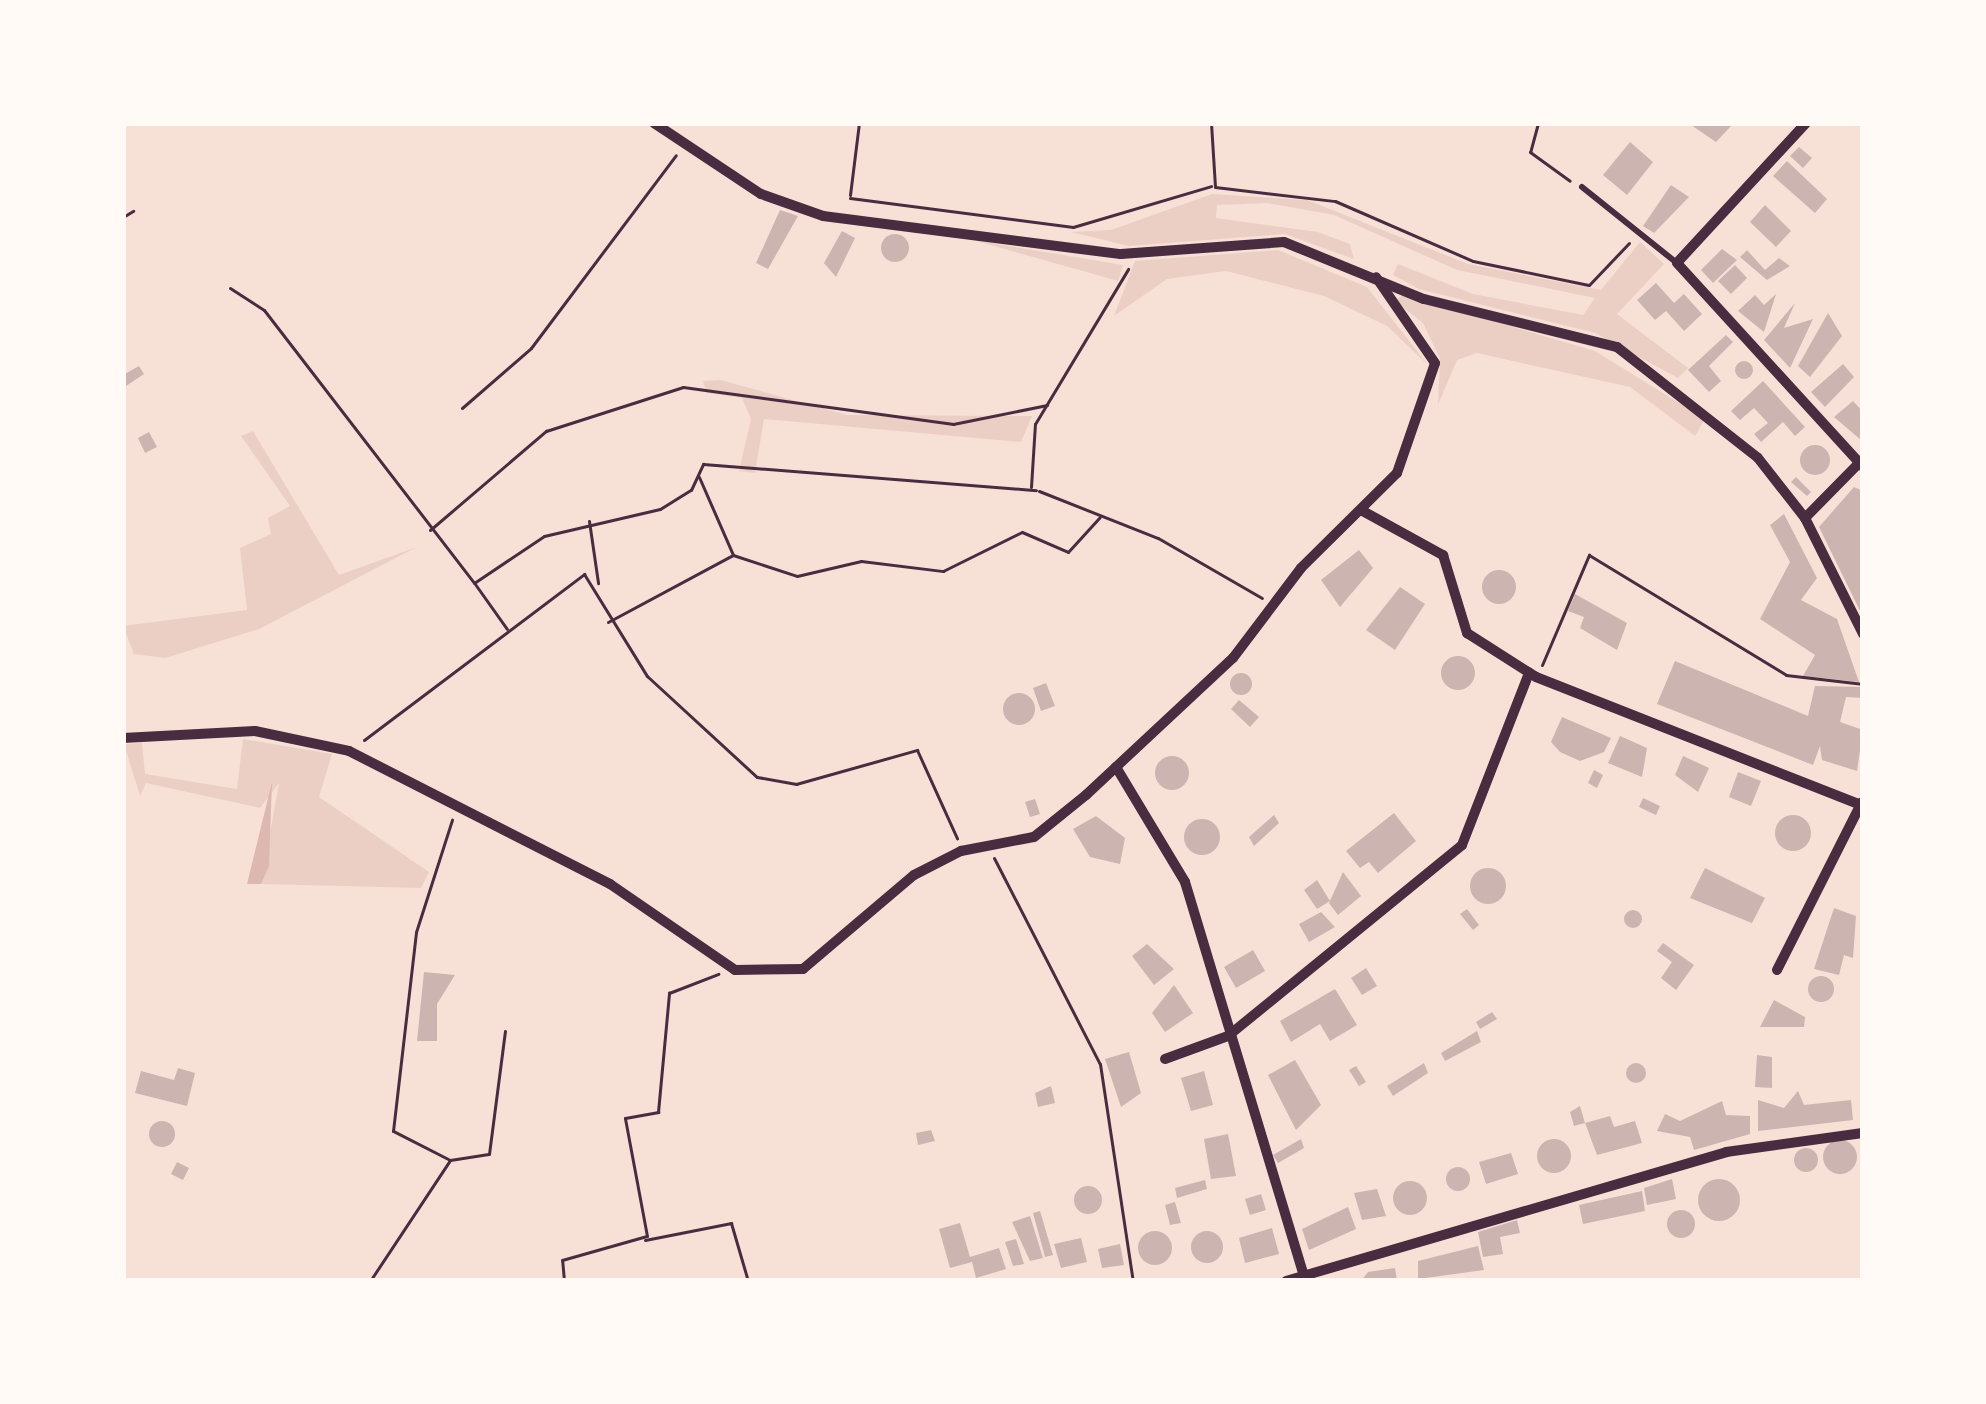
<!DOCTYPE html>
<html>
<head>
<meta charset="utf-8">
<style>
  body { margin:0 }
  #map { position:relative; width:1986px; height:1404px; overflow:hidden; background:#f7e1d7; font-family:Rubik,sans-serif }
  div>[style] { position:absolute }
  .green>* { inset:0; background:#ebcfc5 }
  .water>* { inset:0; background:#dcb8b0 }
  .building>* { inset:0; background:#ccb4b1 }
  .round { border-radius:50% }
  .path>* { height:3px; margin:-1.5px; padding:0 1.5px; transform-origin:1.5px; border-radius:1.5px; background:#4a2c40 }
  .service>* { height:6px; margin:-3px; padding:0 3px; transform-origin:3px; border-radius:3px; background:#4a2c40 }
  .minor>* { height:10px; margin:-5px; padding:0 5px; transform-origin:5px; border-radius:5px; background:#4a2c40 }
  span { translate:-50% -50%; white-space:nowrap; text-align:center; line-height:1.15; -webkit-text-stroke:9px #fffaf5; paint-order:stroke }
  .frame { position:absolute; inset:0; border:126px solid #fffaf5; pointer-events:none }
</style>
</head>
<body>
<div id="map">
  <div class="green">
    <i style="clip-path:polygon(1212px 194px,1307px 200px,1468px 264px,1601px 290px,1640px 242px,1664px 264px,1617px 314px,1688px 368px,1678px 378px,1595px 333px,1419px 289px,1393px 275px,1398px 264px,1473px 294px,1583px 315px,1595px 298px,1457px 270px,1334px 215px,1267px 203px,1217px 205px,1216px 218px,1318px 232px,1350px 244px,1354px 259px,1285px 234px,1129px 246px,1071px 232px,1111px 230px)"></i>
    <i style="clip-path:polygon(973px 240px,1123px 265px,1118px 281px)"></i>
    <i style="clip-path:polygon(1278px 250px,1367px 287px,1427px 364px,1387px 326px,1324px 296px,1226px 271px,1167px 279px,1114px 316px,1135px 261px)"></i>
    <i style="clip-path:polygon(1404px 295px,1595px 351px,1705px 419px,1695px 436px,1630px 387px,1477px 353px,1457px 360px,1438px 405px,1440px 359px,1423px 323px,1394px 300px)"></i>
    <i style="clip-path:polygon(721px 380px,847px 415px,1032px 416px,1021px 442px,764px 419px,755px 473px,739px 471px,751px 419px,742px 398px,707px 393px,703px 381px)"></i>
    <i style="clip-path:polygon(253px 431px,339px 575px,417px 547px,259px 629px,165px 658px,134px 654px,123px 626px,247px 610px,240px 548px,271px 534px,268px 518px,290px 506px,241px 436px)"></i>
    <i style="clip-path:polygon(243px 739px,332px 754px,319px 797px,429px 872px,421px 888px,261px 884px,279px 783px,260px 808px,146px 783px,140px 796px,124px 744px,142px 743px,145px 774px,237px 789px)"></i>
  </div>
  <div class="water">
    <i style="clip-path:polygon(272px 782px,269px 866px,261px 884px,247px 884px)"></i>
  </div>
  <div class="building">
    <i style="clip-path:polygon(1688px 123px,1734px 123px,1716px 142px)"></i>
    <i style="clip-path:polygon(1630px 142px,1653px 162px,1627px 195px,1603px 175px)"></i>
    <i style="clip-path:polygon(1799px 147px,1812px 158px,1803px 168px,1790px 156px)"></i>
    <i style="clip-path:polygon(1787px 161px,1827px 199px,1815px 213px,1773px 176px)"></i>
    <i style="clip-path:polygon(1671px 185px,1689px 197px,1654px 233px,1643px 226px)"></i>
    <i style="clip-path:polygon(1765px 205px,1791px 231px,1776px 247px,1750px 222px)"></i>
    <i style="clip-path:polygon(780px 210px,798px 216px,768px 269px,756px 263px)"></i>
    <i style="clip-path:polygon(842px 231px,855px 238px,836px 277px,824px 263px)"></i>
    <i class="round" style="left:881px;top:234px;width:28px;height:28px"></i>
    <i style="clip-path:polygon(1722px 249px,1737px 260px,1713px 283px,1701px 270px)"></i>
    <i style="clip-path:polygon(1747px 250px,1765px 270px,1779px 258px,1790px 266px,1767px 280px,1740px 257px)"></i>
    <i style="clip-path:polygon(1735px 265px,1747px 278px,1731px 294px,1718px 281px)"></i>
    <i style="clip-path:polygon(1656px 283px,1674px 303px,1684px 294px,1702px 314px,1684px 331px,1666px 311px,1655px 320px,1637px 300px)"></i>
    <i style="clip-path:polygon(1776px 294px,1764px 332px,1738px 311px,1755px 295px,1764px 305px)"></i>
    <i style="clip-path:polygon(1795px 303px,1784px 328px,1813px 319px,1790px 368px,1764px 340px)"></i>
    <i style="clip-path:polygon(1828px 313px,1842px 336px,1810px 377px,1798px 366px)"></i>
    <i style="clip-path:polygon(1726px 335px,1733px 342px,1709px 366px,1721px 381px,1709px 392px,1688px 370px)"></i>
    <i class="round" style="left:1735px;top:361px;width:18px;height:18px"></i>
    <i style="clip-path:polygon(1843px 364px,1854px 377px,1825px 407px,1811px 392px)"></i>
    <i style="clip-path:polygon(139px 366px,144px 374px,123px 388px,123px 375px)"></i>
    <i style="clip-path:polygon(1763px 381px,1805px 427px,1795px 436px,1783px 422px,1761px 442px,1754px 434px,1768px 423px,1754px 408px,1740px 420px,1731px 411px)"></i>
    <i style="clip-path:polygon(1853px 401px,1863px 412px,1861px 440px,1834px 417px)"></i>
    <i style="clip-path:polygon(149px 432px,157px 447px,145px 453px,138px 438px)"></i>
    <i class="round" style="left:1800px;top:445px;width:30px;height:30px"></i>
    <i style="clip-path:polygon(1796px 477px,1811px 492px,1807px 496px,1791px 482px)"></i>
    <i style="clip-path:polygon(1854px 487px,1863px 491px,1863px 617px,1819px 527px)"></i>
    <i style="clip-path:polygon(1784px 514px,1817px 578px,1801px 600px,1837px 619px,1859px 682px,1803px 676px,1815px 655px,1760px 619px,1790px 562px,1770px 525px)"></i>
    <i style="clip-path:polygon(1359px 550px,1373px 568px,1340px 607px,1321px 580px)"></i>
    <i class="round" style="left:1482px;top:570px;width:34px;height:34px"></i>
    <i style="clip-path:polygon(1400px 587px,1425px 604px,1395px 650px,1366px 630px)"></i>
    <i style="clip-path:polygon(1575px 594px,1627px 623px,1617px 650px,1580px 628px,1584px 617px,1568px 611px)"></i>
    <i class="round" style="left:1441px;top:656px;width:34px;height:34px"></i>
    <i style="clip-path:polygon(1675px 661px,1808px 716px,1815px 686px,1863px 687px,1863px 698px,1846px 697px,1840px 722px,1863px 730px,1857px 771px,1822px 760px,1820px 746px,1813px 765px,1657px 704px)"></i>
    <i class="round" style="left:1230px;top:673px;width:22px;height:22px"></i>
    <i style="clip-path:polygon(1046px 683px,1055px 706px,1041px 711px,1033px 688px)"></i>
    <i class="round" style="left:1003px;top:693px;width:32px;height:32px"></i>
    <i style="clip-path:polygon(1239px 700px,1259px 717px,1250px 727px,1231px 709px)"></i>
    <i style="clip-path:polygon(1562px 717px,1611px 738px,1604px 752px,1580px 761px,1560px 752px,1551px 742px)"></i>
    <i style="clip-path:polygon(1620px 736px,1647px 748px,1642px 777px,1608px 763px)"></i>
    <i class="round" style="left:1155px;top:756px;width:34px;height:34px"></i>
    <i style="clip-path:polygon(1683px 756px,1709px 768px,1698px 792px,1675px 775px)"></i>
    <i style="clip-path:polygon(1594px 770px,1603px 775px,1597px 788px,1588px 783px)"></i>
    <i style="clip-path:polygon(1738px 772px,1761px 781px,1751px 806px,1729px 797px)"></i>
    <i style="clip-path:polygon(1643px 798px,1660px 806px,1656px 815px,1639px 807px)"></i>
    <i style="clip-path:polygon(1035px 799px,1040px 814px,1030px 817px,1025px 802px)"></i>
    <i style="clip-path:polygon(1394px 813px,1416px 841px,1378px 873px,1369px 862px,1360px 868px,1346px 851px)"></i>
    <i style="clip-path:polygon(1274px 815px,1279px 823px,1254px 846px,1249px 837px)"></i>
    <i class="round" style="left:1775px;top:815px;width:36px;height:36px"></i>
    <i style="clip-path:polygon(1096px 816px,1125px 838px,1120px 864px,1090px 857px,1073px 829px)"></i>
    <i class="round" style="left:1184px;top:819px;width:36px;height:36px"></i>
    <i class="round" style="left:1470px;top:868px;width:36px;height:36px"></i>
    <i style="clip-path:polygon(1705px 868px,1765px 898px,1752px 923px,1690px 898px)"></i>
    <i style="clip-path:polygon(1343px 872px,1361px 896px,1338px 915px,1329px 903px)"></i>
    <i style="clip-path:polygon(1317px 880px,1330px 901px,1317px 909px,1304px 890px)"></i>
    <i style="clip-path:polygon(1834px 908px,1856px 916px,1853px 958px,1844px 955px,1839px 975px,1814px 969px)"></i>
    <i style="clip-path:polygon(1467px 909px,1479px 925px,1473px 930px,1460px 914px)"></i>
    <i class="round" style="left:1624px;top:910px;width:18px;height:18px"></i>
    <i style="clip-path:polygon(1321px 912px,1335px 927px,1309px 942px,1299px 924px)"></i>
    <i style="clip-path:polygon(1663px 943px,1694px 965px,1676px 990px,1661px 978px,1672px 962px,1657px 951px)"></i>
    <i style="clip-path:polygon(1147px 944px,1174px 969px,1154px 985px,1132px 956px)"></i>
    <i style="clip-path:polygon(1253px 950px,1265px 971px,1236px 988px,1224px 967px)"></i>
    <i style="clip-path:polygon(1366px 968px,1377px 986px,1362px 995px,1351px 978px)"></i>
    <i style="clip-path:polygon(424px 972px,455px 975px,437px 1004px,437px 1041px,417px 1041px)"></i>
    <i class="round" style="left:1808px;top:976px;width:26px;height:26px"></i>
    <i style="clip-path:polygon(1174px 985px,1193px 1013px,1165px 1032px,1152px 1013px)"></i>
    <i style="clip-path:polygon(1335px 989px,1357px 1025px,1330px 1041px,1320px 1024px,1291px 1042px,1280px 1021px)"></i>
    <i style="clip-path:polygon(1774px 1000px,1805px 1017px,1804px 1027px,1760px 1027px)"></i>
    <i style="clip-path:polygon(1492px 1012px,1497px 1019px,1480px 1029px,1476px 1022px)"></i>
    <i style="clip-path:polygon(1477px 1031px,1481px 1042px,1445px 1061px,1441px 1053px)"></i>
    <i style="clip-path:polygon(1129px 1052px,1141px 1093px,1121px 1107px,1105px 1059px)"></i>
    <i style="clip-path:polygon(1757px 1055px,1772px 1057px,1772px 1088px,1755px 1087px)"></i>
    <i style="clip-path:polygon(1295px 1060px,1321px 1105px,1296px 1130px,1268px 1075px)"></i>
    <i class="round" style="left:1626px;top:1063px;width:20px;height:20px"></i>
    <i style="clip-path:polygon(1424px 1063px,1428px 1073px,1393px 1096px,1387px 1086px)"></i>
    <i style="clip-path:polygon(1356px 1066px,1366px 1082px,1359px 1086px,1349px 1070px)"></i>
    <i style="clip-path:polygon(178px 1068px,195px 1073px,187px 1106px,135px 1093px,141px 1071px,174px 1080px)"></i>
    <i style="clip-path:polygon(1204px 1071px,1213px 1105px,1191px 1111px,1181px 1078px)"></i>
    <i style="clip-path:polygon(1051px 1086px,1055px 1103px,1038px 1107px,1035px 1093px)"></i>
    <i style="clip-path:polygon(1798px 1091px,1804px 1105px,1851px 1100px,1853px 1120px,1758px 1131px,1758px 1100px,1784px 1108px)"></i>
    <i style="clip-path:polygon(1722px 1101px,1726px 1115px,1750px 1116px,1750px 1134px,1694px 1150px,1690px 1137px,1657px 1131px,1665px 1114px,1680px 1121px)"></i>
    <i style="clip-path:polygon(1580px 1106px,1585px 1123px,1574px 1126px,1570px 1112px)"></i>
    <i style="clip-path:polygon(1610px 1116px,1614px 1127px,1635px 1121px,1642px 1143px,1597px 1155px,1585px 1123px)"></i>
    <i class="round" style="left:149px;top:1121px;width:26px;height:26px"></i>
    <i style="clip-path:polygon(931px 1130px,935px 1141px,918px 1145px,916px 1133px)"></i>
    <i style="clip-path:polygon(1228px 1134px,1236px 1176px,1211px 1179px,1204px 1139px)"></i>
    <i class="round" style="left:1537px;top:1139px;width:34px;height:34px"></i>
    <i style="clip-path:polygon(1301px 1139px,1304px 1148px,1278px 1163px,1273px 1155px)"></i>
    <i class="round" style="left:1823px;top:1140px;width:34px;height:34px"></i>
    <i class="round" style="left:1794px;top:1148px;width:24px;height:24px"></i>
    <i style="clip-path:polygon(1511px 1153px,1518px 1174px,1486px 1184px,1479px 1162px)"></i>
    <i style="clip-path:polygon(177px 1162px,189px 1168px,183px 1180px,171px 1174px)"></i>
    <i class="round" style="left:1446px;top:1167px;width:24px;height:24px"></i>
    <i style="clip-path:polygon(1672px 1179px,1676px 1199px,1647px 1205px,1644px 1188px)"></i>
    <i class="round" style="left:1698px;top:1179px;width:42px;height:42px"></i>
    <i style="clip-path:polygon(1205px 1180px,1207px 1189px,1177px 1198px,1175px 1188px)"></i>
    <i class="round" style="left:1393px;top:1181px;width:34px;height:34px"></i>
    <i class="round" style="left:1074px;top:1186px;width:28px;height:28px"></i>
    <i style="clip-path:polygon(1377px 1189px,1386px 1216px,1400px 1229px,1386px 1216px,1362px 1220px,1354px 1193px)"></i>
    <i style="clip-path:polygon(1642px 1191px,1645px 1211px,1583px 1224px,1579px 1205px)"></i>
    <i style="clip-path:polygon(1261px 1194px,1266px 1210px,1250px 1215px,1245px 1199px)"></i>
    <i style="clip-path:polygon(1175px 1202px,1181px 1223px,1170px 1225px,1165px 1205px)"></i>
    <i style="clip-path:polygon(1348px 1207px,1356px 1229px,1309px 1250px,1302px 1229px)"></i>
    <i class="round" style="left:1667px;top:1210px;width:28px;height:28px"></i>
    <i style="clip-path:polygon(1040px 1211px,1053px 1255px,1045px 1257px,1033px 1213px)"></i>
    <i style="clip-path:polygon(1030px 1216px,1043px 1258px,1030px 1261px,1012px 1222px)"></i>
    <i style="clip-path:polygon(1517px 1220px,1520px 1233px,1500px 1237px,1503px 1254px,1483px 1257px,1478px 1232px)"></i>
    <i style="clip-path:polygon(960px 1223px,970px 1257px,999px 1248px,1006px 1269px,976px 1278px,972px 1262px,950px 1268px,939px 1229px)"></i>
    <i style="clip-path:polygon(1272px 1228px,1279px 1254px,1245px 1263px,1239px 1238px)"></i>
    <i class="round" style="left:1191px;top:1231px;width:32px;height:32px"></i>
    <i class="round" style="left:1138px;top:1231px;width:34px;height:34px"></i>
    <i style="clip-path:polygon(1081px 1238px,1087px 1262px,1061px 1268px,1054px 1244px)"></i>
    <i style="clip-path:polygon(1016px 1239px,1024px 1264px,1013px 1266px,1005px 1242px)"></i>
    <i style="clip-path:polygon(1120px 1244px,1124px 1265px,1102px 1268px,1098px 1249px)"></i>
    <i style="clip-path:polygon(1478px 1246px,1484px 1270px,1418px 1279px,1418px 1261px)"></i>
    <i style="clip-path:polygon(1395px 1268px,1397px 1281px,1361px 1281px,1368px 1272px)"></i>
  </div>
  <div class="path">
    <i style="left:1211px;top:123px;width:64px;rotate:86.4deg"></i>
    <i style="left:1215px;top:187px;width:121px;rotate:6.7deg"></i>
    <i style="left:1335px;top:201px;width:150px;rotate:23.5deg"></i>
    <i style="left:1473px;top:261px;width:118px;rotate:11.7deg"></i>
    <i style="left:1589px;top:285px;width:58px;rotate:-46.4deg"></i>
    <i style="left:1538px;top:123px;width:30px;rotate:105deg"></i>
    <i style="left:1530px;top:152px;width:49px;rotate:35.9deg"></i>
    <i style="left:850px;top:195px;width:73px;rotate:-82.9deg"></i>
    <i style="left:850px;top:198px;width:225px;rotate:7.4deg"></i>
    <i style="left:1073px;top:227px;width:144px;rotate:-16.5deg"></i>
    <i style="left:123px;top:217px;width:12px;rotate:-31deg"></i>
    <i style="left:230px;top:288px;width:40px;rotate:32.9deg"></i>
    <i style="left:264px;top:310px;width:344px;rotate:52.4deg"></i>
    <i style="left:474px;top:583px;width:84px;rotate:-33.9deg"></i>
    <i style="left:544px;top:536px;width:119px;rotate:-13.1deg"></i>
    <i style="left:660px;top:509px;width:36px;rotate:-32deg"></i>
    <i style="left:691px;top:490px;width:29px;rotate:-65deg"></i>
    <i style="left:703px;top:464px;width:334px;rotate:4.5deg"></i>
    <i style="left:462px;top:408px;width:91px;rotate:-41deg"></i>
    <i style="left:531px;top:348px;width:241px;rotate:-53.1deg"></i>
    <i style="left:699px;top:477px;width:85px;rotate:66.4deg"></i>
    <i style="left:1031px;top:487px;width:63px;rotate:-86.4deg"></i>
    <i style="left:1035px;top:424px;width:181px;rotate:-59deg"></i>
    <i style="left:1039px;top:491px;width:128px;rotate:21.6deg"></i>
    <i style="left:1158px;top:538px;width:120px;rotate:30deg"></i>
    <i style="left:589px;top:521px;width:63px;rotate:81.7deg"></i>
    <i style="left:430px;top:530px;width:153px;rotate:-40.5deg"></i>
    <i style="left:546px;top:431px;width:144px;rotate:-17.8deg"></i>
    <i style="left:683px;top:387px;width:273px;rotate:7.8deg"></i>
    <i style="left:953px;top:424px;width:96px;rotate:-11.4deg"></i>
    <i style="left:475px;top:584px;width:55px;rotate:54.6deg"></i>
    <i style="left:608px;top:622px;width:142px;rotate:-28.2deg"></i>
    <i style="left:733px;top:555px;width:67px;rotate:18.2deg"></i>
    <i style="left:797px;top:576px;width:66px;rotate:-13.2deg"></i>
    <i style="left:861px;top:561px;width:83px;rotate:7deg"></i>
    <i style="left:943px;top:571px;width:88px;rotate:-26.3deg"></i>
    <i style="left:1022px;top:532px;width:50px;rotate:23.5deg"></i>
    <i style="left:1068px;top:552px;width:47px;rotate:-47.6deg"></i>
    <i style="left:1542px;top:665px;width:120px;rotate:-66.9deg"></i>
    <i style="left:1589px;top:555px;width:231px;rotate:31.3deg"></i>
    <i style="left:1786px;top:675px;width:78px;rotate:6.7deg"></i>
    <i style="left:364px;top:740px;width:276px;rotate:-37deg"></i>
    <i style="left:584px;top:574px;width:120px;rotate:58.3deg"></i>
    <i style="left:647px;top:676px;width:149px;rotate:42.6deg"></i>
    <i style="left:757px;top:777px;width:40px;rotate:10deg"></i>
    <i style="left:796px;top:784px;width:126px;rotate:-15.7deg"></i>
    <i style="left:917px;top:750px;width:97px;rotate:65.6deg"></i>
    <i style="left:994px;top:858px;width:232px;rotate:62.8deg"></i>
    <i style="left:1100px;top:1064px;width:219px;rotate:81.4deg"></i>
    <i style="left:450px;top:1160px;width:64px;rotate:-153deg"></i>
    <i style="left:393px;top:1131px;width:200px;rotate:-83.4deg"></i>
    <i style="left:416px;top:932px;width:118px;rotate:-72.2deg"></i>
    <i style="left:645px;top:1240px;width:88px;rotate:-11.2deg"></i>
    <i style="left:731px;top:1223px;width:60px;rotate:73.7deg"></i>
    <i style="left:370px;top:1281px;width:145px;rotate:-56.5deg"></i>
    <i style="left:450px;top:1160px;width:39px;rotate:-9deg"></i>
    <i style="left:489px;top:1154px;width:124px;rotate:-82.6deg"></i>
    <i style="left:564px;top:1281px;width:21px;rotate:-95deg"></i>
    <i style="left:562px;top:1260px;width:88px;rotate:-15.8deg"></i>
    <i style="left:647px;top:1236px;width:120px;rotate:-100.6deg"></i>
    <i style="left:625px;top:1118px;width:34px;rotate:-10deg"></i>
    <i style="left:658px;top:1112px;width:120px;rotate:-84.7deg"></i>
    <i style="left:669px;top:993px;width:53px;rotate:-21.2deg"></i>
    <i style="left:766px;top:1281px;width:84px"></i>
    <i style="left:1847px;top:1281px;width:16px;rotate:-7deg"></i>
  </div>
  <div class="service">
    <i style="left:1582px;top:187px;width:122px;rotate:38.7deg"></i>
  </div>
  <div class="minor">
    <i style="left:654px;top:123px;width:128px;rotate:33.6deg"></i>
    <i style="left:761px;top:194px;width:66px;rotate:19.5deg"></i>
    <i style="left:823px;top:216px;width:300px;rotate:7.3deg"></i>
    <i style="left:1121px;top:254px;width:163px;rotate:-4.2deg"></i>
    <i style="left:1284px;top:242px;width:151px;rotate:22.2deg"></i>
    <i style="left:1424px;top:299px;width:199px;rotate:14deg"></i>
    <i style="left:1617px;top:347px;width:179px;rotate:38.2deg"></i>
    <i style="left:1758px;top:458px;width:76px;rotate:51.9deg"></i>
    <i style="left:1805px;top:518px;width:130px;rotate:63.4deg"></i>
    <i style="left:1806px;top:123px;width:190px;rotate:132.7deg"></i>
    <i style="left:1677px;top:263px;width:276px;rotate:47.6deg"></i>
    <i style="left:1361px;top:510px;width:94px;rotate:28.8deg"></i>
    <i style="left:1443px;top:555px;width:82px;rotate:72.9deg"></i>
    <i style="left:1467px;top:633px;width:82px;rotate:32.5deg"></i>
    <i style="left:1536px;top:677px;width:352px;rotate:21.5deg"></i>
    <i style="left:1805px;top:518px;width:81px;rotate:-45.5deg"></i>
    <i style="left:123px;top:738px;width:132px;rotate:-3deg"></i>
    <i style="left:255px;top:731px;width:96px;rotate:12deg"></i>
    <i style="left:349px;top:751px;width:293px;rotate:27deg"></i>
    <i style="left:610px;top:884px;width:152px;rotate:34.5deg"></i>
    <i style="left:735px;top:970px;width:68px;rotate:-0.8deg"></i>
    <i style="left:803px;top:969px;width:145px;rotate:-40.3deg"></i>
    <i style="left:914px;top:875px;width:53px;rotate:-27.1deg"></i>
    <i style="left:961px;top:851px;width:74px;rotate:-10.9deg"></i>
    <i style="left:1034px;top:837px;width:67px;rotate:-38.9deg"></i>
    <i style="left:1086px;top:795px;width:201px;rotate:-43deg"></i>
    <i style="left:1233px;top:658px;width:113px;rotate:-52.9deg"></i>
    <i style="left:1301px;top:568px;width:135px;rotate:-44.7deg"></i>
    <i style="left:1397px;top:473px;width:116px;rotate:-70.9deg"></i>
    <i style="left:1435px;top:363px;width:104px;rotate:-124.5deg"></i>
    <i style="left:1116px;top:767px;width:134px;rotate:59deg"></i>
    <i style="left:1185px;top:882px;width:412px;rotate:73.2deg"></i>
    <i style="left:1777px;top:970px;width:188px;rotate:-63.2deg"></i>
    <i style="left:1165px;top:1059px;width:67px;rotate:-20.1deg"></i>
    <i style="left:1228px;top:1036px;width:302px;rotate:-39.2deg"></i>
    <i style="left:1462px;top:845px;width:185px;rotate:-68.7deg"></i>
    <i style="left:1286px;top:1281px;width:459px;rotate:-16.3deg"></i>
    <i style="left:1726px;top:1152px;width:138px;rotate:-7.9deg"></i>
  </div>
  <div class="frame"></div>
</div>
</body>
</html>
